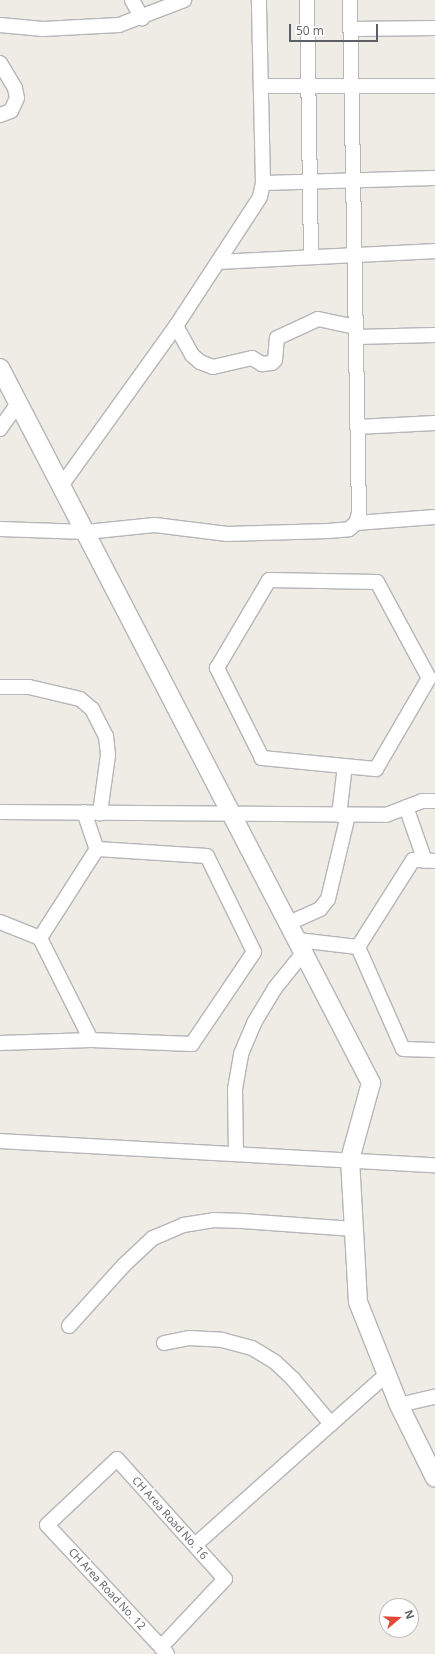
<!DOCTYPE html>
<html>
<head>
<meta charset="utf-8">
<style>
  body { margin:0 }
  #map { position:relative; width:435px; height:1654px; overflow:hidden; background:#eeece4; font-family:"Open Sans",sans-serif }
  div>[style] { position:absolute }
  .roads { filter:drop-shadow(1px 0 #b4b6ba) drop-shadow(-1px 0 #b4b6ba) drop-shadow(0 1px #b4b6ba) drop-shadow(0 -1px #b4b6ba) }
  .minor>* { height:14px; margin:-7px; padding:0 7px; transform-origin:7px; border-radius:7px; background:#fff }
  .tertiary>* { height:18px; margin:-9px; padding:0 9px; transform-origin:9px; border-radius:9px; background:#fff }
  span { translate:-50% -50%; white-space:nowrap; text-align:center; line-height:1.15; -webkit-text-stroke:3.5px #fff; paint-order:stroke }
  .street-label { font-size:11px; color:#5c5f64 }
  .north { position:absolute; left:379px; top:1598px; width:40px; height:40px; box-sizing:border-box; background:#fff; border:1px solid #bebfc1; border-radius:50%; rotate:71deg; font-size:11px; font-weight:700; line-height:16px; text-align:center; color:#5c5f64 }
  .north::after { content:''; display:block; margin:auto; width:14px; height:18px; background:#e14a37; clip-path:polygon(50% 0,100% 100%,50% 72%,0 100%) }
  .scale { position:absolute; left:289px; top:24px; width:89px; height:18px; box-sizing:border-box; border:2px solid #5c5f64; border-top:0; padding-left:5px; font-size:12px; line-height:14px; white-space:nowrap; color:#5c5f64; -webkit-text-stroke:3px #fff; paint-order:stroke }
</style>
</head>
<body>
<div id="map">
  <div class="roads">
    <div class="minor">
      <i style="left:132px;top:0;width:21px;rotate:61deg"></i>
      <i style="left:307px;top:0;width:257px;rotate:89.1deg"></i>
      <i style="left:0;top:25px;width:43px;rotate:5.3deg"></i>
      <i style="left:43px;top:29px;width:76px;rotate:-3deg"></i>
      <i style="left:119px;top:25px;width:70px;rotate:-21deg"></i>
      <i style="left:351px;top:29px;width:84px;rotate:-0.7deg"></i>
      <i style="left:0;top:63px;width:29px;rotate:59deg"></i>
      <i style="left:15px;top:88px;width:10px;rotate:79deg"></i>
      <i style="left:17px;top:98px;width:14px;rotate:115deg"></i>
      <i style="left:11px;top:111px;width:12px;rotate:160deg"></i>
      <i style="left:262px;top:86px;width:173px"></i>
      <i style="left:263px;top:183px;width:172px;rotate:-1.7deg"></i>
      <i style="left:219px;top:262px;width:216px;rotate:-2.9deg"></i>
      <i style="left:176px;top:326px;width:33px;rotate:61deg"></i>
      <i style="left:192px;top:355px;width:11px;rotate:41deg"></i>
      <i style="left:200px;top:362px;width:14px;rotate:21deg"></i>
      <i style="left:213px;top:367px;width:40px;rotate:-13deg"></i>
      <i style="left:252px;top:358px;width:12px;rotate:31deg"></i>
      <i style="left:262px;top:364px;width:10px;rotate:-6deg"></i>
      <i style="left:272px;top:363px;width:4px;rotate:-45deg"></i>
      <i style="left:275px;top:360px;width:22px;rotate:-85deg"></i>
      <i style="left:277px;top:338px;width:45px;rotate:-24.9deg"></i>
      <i style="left:318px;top:319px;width:38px;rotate:12deg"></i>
      <i style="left:356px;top:337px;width:79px;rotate:-1.5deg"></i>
      <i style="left:357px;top:427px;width:78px;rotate:-2.9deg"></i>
      <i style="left:0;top:429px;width:32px;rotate:-55deg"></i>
      <i style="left:61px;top:486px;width:197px;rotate:-54.3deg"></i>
      <i style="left:176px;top:326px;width:154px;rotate:-56.9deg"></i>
      <i style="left:260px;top:197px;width:14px;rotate:-78deg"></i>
      <i style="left:263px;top:183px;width:183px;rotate:-91.3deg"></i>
      <i style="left:356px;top:523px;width:79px;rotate:-4.3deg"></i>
      <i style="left:0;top:529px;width:86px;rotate:2deg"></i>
      <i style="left:86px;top:532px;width:69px;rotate:-5.8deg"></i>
      <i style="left:155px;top:525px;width:73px;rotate:7.1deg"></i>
      <i style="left:227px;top:534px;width:101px;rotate:-1.7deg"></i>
      <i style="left:328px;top:531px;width:21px;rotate:-5deg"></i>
      <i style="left:349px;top:529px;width:9px;rotate:-41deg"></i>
      <i style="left:356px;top:523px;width:10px;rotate:-73deg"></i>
      <i style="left:359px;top:513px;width:513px;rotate:-91.01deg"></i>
      <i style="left:269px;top:580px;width:108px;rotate:1.1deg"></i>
      <i style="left:377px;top:582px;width:109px;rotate:61.6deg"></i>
      <i style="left:429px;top:678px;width:105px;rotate:120.2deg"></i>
      <i style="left:376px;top:769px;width:115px;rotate:-174.5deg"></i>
      <i style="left:262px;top:758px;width:101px;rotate:-116.6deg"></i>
      <i style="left:217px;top:668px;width:102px;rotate:-59.4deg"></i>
      <i style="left:0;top:687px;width:29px"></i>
      <i style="left:29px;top:687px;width:52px;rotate:13.2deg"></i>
      <i style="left:80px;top:699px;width:16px;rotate:40deg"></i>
      <i style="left:92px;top:709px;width:30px;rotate:63deg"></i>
      <i style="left:106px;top:736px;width:19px;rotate:84deg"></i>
      <i style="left:108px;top:755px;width:59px;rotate:97.9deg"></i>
      <i style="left:406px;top:807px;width:57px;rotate:70.6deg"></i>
      <i style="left:0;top:812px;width:386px;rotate:0.4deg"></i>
      <i style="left:386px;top:815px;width:39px;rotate:-21deg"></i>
      <i style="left:422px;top:801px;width:13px"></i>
      <i style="left:84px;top:812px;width:39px;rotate:71deg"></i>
      <i style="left:339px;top:815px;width:49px;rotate:-83deg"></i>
      <i style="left:97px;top:849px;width:110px;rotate:3.6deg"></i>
      <i style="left:207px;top:856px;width:107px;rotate:63.9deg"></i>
      <i style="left:254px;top:952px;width:111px;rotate:124deg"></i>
      <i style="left:192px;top:1044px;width:101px;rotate:-177.7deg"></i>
      <i style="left:91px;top:1040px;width:114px;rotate:-116.6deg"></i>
      <i style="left:40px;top:938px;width:106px;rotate:-57.4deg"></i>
      <i style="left:435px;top:861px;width:22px;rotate:-177deg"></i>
      <i style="left:413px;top:860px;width:103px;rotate:122.3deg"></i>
      <i style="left:358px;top:947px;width:111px;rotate:66.2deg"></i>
      <i style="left:403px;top:1049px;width:32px;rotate:2deg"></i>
      <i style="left:0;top:922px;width:43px;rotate:21.8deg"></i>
      <i style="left:289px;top:923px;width:34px;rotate:-24deg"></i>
      <i style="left:320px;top:909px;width:13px;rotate:-51deg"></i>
      <i style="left:328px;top:899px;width:86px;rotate:-76.6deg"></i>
      <i style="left:298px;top:940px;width:60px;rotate:6.7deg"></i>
      <i style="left:0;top:1043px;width:91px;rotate:-1.9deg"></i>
      <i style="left:0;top:1141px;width:436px;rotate:3.2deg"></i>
      <i style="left:236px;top:1153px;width:64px;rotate:-90.9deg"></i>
      <i style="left:235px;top:1089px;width:36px;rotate:-80deg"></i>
      <i style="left:241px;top:1054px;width:34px;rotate:-67deg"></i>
      <i style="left:254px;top:1023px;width:41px;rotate:-59deg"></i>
      <i style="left:275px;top:988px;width:46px;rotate:-51.1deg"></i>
      <i style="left:69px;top:1326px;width:82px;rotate:-48deg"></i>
      <i style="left:124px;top:1265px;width:40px;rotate:-43deg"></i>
      <i style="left:153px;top:1238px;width:33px;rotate:-23deg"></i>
      <i style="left:183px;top:1225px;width:30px;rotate:-9deg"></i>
      <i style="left:213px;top:1220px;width:29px;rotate:2deg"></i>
      <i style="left:242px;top:1221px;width:112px;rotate:4.1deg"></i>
      <i style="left:164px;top:1343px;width:25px;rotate:-11deg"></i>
      <i style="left:189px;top:1338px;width:33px;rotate:3deg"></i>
      <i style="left:222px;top:1340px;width:31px;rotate:15deg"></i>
      <i style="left:252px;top:1348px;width:27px;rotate:31deg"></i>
      <i style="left:275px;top:1362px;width:25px;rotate:43deg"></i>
      <i style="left:293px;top:1379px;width:59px;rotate:49.8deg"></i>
      <i style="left:399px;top:1405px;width:37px;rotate:-13deg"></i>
      <i style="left:195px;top:1545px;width:256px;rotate:-41.7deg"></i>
      <i style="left:161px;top:1647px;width:93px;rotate:-46.7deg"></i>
      <i style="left:225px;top:1579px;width:161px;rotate:-132deg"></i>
      <i style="left:117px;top:1459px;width:96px;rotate:136.7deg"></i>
      <i style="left:47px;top:1525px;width:167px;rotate:46.9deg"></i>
      <i style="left:161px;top:1647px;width:9px;rotate:49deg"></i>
    </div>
    <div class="tertiary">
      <i style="left:0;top:368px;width:806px;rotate:62.58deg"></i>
      <i style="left:371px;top:1083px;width:79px;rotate:105.4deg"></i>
      <i style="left:350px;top:1159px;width:143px;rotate:86.8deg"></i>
      <i style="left:358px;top:1302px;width:111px;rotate:68.3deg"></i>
      <i style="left:399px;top:1405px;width:81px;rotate:63.7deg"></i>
    </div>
  </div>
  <div class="street-label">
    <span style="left:170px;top:1518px;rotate:48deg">CH Area Road No. 16</span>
    <span style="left:107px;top:1589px;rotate:47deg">CH Area Road No. 12</span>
  </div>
  <div class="north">N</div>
  <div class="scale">50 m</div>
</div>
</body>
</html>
